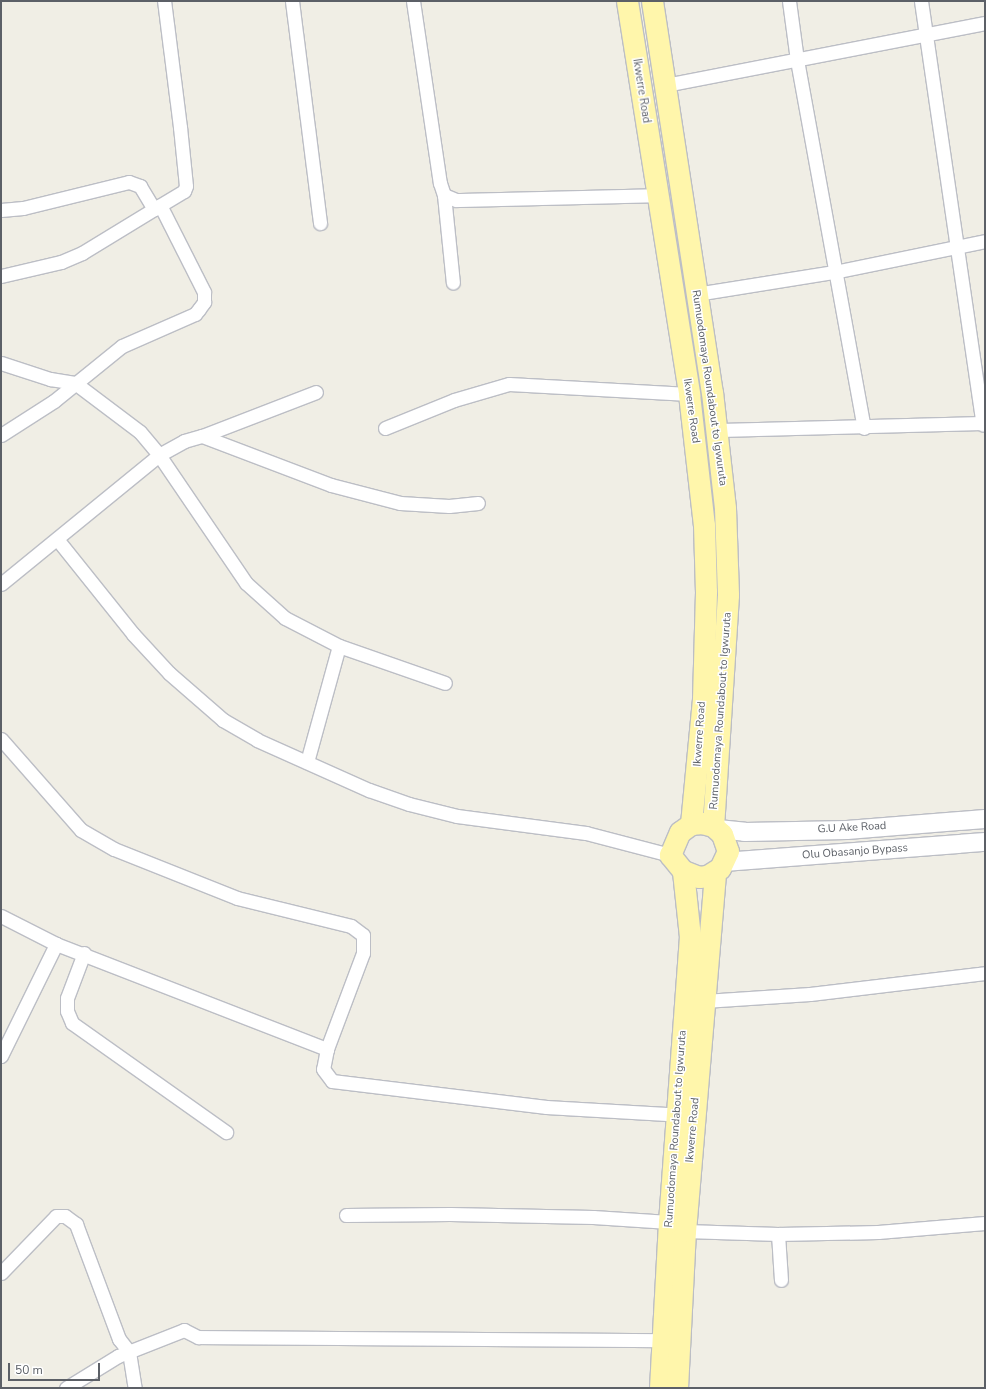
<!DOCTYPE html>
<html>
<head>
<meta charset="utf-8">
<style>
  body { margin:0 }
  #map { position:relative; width:986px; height:1389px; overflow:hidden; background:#f0eee5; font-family:"Nunito Sans",sans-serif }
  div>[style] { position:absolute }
  .roads { filter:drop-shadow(1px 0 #bcbec5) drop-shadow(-1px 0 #bcbec5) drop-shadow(0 1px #bcbec5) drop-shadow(0 -1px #bcbec5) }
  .minor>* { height:13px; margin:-6.5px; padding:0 6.5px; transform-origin:6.5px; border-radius:6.5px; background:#fff }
  .secondary>* { height:18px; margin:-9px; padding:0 9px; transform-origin:9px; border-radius:9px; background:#fff }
  .primary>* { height:21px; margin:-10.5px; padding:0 10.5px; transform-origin:10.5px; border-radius:10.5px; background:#fff6ab }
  span { translate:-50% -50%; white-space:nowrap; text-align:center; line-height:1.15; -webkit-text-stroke:3px #fff; paint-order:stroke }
  .street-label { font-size:11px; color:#5c6067 }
  .frame { position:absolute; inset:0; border:2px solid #5c6067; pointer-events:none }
  .scale { position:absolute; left:8px; top:1363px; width:92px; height:18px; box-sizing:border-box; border:2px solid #5c6067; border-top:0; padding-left:5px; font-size:12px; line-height:14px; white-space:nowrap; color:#5c6067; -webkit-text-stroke:3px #fff; paint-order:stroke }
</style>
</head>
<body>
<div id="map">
  <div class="roads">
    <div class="minor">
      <i style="left:292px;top:1px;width:224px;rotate:82.8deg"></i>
      <i style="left:413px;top:1px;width:184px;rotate:81.6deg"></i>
      <i style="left:440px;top:183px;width:13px;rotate:72deg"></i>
      <i style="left:444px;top:195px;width:13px;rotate:23deg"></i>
      <i style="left:456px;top:200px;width:202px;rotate:-1.4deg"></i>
      <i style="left:789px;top:1px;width:60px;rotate:82.3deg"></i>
      <i style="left:797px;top:60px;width:374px;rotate:79.7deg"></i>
      <i style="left:921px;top:1px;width:428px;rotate:81.7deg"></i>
      <i style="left:666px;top:85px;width:325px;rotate:-11deg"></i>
      <i style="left:444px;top:195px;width:88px;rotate:84.2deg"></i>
      <i style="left:1px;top:210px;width:22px;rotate:-5deg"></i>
      <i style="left:23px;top:208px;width:109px;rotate:-13.8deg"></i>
      <i style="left:129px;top:182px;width:12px;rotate:20deg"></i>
      <i style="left:140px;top:186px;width:27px;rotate:59deg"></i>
      <i style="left:154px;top:209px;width:35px;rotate:-31deg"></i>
      <i style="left:184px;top:191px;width:5px;rotate:-68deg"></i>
      <i style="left:186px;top:186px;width:59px;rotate:-95.8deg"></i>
      <i style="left:180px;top:127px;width:127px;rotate:-97.2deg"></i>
      <i style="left:1px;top:276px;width:62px;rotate:-13.1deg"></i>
      <i style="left:61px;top:262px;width:23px;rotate:-23deg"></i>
      <i style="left:82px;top:253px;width:84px;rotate:-31.4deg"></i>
      <i style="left:696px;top:294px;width:140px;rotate:-9.1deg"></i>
      <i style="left:834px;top:272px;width:154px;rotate:-11.6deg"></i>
      <i style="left:1px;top:363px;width:52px;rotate:18.1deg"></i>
      <i style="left:50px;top:379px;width:25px;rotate:9deg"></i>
      <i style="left:75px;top:383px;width:81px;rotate:37deg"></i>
      <i style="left:140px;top:432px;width:30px;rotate:50deg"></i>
      <i style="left:159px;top:455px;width:155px;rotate:55.8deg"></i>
      <i style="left:246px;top:583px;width:52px;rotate:41.9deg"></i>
      <i style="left:285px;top:618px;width:61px;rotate:27.4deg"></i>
      <i style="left:339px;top:646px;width:112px;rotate:19.2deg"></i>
      <i style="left:385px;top:428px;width:74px;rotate:-22.1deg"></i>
      <i style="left:454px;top:400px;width:57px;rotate:-16.2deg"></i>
      <i style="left:509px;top:384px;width:180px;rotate:3.2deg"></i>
      <i style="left:717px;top:430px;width:268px;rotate:-1.5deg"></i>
      <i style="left:1px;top:435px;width:63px;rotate:-32.7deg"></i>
      <i style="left:54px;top:401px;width:87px;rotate:-39deg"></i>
      <i style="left:122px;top:346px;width:80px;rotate:-23.7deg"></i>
      <i style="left:195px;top:314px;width:6px;rotate:-51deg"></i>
      <i style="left:199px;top:309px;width:9px;rotate:-54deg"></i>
      <i style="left:204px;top:302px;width:10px;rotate:-90deg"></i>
      <i style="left:204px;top:292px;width:97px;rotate:-116.8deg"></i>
      <i style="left:202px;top:436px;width:122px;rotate:-21.1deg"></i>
      <i style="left:57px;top:539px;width:122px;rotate:51.3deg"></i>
      <i style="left:133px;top:634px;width:53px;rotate:47.3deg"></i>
      <i style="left:169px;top:673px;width:72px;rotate:41deg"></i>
      <i style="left:223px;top:720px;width:39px;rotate:30deg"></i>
      <i style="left:257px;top:740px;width:123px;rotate:24.1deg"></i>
      <i style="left:369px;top:790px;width:42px;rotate:19.3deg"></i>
      <i style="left:409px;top:804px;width:49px;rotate:14deg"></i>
      <i style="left:457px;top:816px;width:130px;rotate:7.5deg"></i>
      <i style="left:586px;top:833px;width:87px;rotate:14.7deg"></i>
      <i style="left:1px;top:584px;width:204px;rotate:-39.2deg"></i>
      <i style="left:159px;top:455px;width:29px;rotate:-29deg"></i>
      <i style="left:184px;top:441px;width:19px;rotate:-16deg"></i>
      <i style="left:202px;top:436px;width:138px;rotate:20.8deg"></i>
      <i style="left:331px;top:485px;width:71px;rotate:14.6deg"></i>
      <i style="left:400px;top:503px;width:49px;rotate:3.5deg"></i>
      <i style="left:449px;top:506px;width:29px;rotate:-6deg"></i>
      <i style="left:1px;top:739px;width:121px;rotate:48.7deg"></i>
      <i style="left:81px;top:830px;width:38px;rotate:30deg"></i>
      <i style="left:114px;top:849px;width:132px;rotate:21.7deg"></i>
      <i style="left:237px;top:898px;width:117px;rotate:13.8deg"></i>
      <i style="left:351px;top:926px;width:15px;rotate:37deg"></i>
      <i style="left:363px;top:935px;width:18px;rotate:90deg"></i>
      <i style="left:363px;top:953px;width:103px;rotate:110.6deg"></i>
      <i style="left:327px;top:1049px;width:20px;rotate:101deg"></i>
      <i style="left:323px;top:1069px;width:15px;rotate:53deg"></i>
      <i style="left:332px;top:1081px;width:216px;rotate:6.9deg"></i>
      <i style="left:546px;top:1107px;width:138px;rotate:3.3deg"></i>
      <i style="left:307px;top:762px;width:120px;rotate:-74.6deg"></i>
      <i style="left:1px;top:916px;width:62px;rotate:27deg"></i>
      <i style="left:56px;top:944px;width:291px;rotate:21.2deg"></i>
      <i style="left:84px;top:953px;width:48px;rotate:110.7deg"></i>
      <i style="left:67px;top:998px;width:13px;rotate:90deg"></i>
      <i style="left:67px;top:1011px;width:13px;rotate:67deg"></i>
      <i style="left:72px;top:1023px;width:189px;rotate:35.3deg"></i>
      <i style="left:704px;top:1001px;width:106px;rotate:-3.8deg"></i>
      <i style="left:810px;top:994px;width:176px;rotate:-6.8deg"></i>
      <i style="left:1px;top:1056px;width:125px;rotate:-63.8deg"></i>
      <i style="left:346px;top:1215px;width:104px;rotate:-0.6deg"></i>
      <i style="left:450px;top:1214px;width:143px;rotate:1.2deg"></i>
      <i style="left:593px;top:1217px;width:76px;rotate:3.8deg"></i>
      <i style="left:685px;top:1231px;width:93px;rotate:1.8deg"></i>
      <i style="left:778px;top:1234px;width:100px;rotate:-1.1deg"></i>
      <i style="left:878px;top:1232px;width:107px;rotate:-4.8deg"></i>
      <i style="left:778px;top:1234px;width:46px;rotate:86.3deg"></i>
      <i style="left:1px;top:1273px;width:79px;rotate:-46deg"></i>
      <i style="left:56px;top:1216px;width:9px"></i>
      <i style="left:65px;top:1216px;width:14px;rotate:36deg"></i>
      <i style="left:76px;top:1224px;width:123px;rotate:69.5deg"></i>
      <i style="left:119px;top:1339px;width:16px;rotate:52deg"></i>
      <i style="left:129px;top:1352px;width:36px;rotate:81deg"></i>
      <i style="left:66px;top:1388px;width:61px;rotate:-31.6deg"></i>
      <i style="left:118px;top:1356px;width:71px;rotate:-21.5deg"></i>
      <i style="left:184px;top:1330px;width:16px;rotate:27deg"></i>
      <i style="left:198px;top:1337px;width:464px;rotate:0.4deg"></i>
    </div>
    <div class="secondary">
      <i style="left:718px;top:829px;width:27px;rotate:6deg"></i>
      <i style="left:745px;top:832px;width:102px;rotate:-1.1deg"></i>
      <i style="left:847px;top:830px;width:138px;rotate:-4.6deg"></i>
      <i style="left:724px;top:862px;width:262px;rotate:-4.4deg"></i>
    </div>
    <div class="primary">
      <i style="left:627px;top:1px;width:398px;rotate:81deg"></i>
      <i style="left:689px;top:394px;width:132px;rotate:83.5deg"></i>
      <i style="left:704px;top:525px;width:67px;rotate:88.3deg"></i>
      <i style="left:706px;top:592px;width:107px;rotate:91.6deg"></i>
      <i style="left:703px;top:699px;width:126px;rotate:95.5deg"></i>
      <i style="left:652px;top:1px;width:396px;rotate:81.3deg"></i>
      <i style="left:712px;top:392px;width:117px;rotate:83.6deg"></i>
      <i style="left:725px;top:508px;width:87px;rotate:88deg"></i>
      <i style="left:728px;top:595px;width:231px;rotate:93.7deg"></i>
      <i style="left:702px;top:823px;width:11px;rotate:15deg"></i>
      <i style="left:713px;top:826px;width:12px;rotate:42deg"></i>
      <i style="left:722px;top:834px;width:18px;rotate:71deg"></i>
      <i style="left:728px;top:851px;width:19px;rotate:115deg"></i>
      <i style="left:720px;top:868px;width:15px;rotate:148deg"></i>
      <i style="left:707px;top:876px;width:8px;rotate:173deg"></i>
      <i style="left:699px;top:877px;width:17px;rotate:-159deg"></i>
      <i style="left:683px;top:871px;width:21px;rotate:-129deg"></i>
      <i style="left:670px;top:855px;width:25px;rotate:-67deg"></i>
      <i style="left:680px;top:832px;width:14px;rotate:-36deg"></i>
      <i style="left:691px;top:824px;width:11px;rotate:-5deg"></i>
      <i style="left:660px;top:1388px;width:166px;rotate:-86.9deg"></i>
      <i style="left:669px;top:1222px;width:286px;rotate:-85.8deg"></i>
      <i style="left:690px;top:937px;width:66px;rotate:-96.1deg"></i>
      <i style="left:677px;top:1388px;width:157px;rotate:-87.1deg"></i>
      <i style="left:685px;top:1231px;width:360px;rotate:-85.2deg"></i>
    </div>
  </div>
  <div class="street-label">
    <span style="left:641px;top:91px;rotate:81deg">Ikwerre Road</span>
    <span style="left:709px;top:388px;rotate:82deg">Rumuodomaya Roundabout to Igwuruta</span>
    <span style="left:691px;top:411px;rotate:82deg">Ikwerre Road</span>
    <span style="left:721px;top:711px;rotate:-86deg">Rumuodomaya Roundabout to Igwuruta</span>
    <span style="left:700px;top:734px;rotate:-86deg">Ikwerre Road</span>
    <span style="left:852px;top:828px;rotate:-3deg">G.U Ake Road</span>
    <span style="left:855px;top:852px;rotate:-4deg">Olu Obasanjo Bypass</span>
    <span style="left:676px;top:1129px;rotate:-86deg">Rumuodomaya Roundabout to Igwuruta</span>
    <span style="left:693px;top:1130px;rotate:-85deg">Ikwerre Road</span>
  </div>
  <div class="frame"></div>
  <div class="scale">50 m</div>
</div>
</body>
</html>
